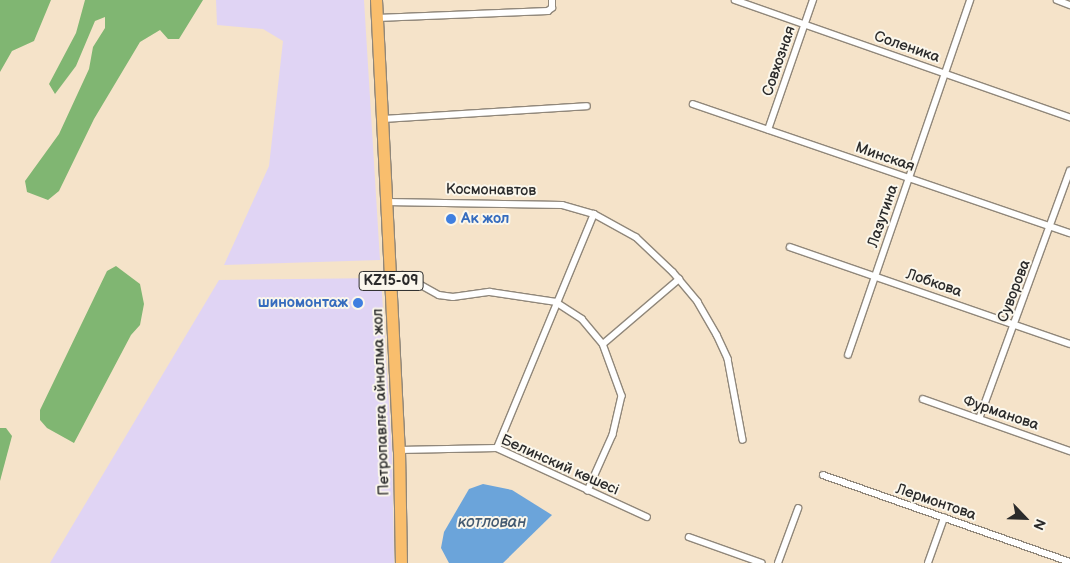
<!DOCTYPE html>
<html>
<head>
<meta charset="utf-8">
<style>
  body { margin:0 }
  #map { position:relative; width:1070px; height:563px; overflow:hidden; background:#f5e3c9; font-family:"Balsamiq Sans",sans-serif }
  div>[style] { position:absolute }
  .built>* { inset:0; background:#e0d4f4 }
  .forest>* { inset:0; background:#80b672 }
  .water>* { inset:0; background:#6ba4da }
  .roads { filter:drop-shadow(1px 0 #90877a) drop-shadow(-1px 0 #90877a) drop-shadow(0 1px #90877a) drop-shadow(0 -1px #90877a) }
  .street>* { height:5.5px; margin:-2.75px; padding:0 2.75px; transform-origin:2.75px; border-radius:2.75px; background:#fff }
  .highway>* { height:11px; margin:-5.5px; padding:0 5.5px; transform-origin:5.5px; border-radius:5.5px; background:#f9be6d }
  .dots>* { width:14px; height:14px; translate:-50% -50%; box-sizing:border-box; border:2px solid #fbf7ec; border-radius:50% }
  span { translate:-50% -50%; white-space:nowrap; text-align:center; line-height:1.15; -webkit-text-stroke:4px #fbf7ec; paint-order:stroke }
  .shield-label span { padding:1px 4px; background:#fbf7ec; border:1px solid; border-radius:4px; -webkit-text-stroke-width:0 }
  .shield-label { font-size:14px; color:#2b2b2b; font-weight:700 }
  .street-label { font-size:15px; color:#2b2b2b }
  .shop-label { font-size:15px; color:#366cbe; font-weight:700 }
  .left { translate:0 -50%; text-align:left }
  .right { translate:-100% -50%; text-align:right }
  .water-label { font-size:16px; color:#455b71; font-style:italic }
  .north { position:absolute; left:1000px; top:493px; width:50px; height:50px; -webkit-text-stroke:4px #fbf7ec; paint-order:stroke; rotate:114deg; font-size:14px; font-weight:700; line-height:20px; text-align:center; color:#2b2b2b }
  .north::after { content:''; display:block; margin:auto; width:18px; height:22px; background:#2b2b2b; clip-path:polygon(50% 0,100% 100%,50% 72%,0 100%) }
</style>
</head>
<body>
<div id="map">
  <div class="built">
    <i style="clip-path:polygon(216px 0,364px 0,380px 260px,224px 265px,269px 166px,283px 41px,263px 29px,217px 25px)"></i>
    <i style="clip-path:polygon(381px 278px,392px 453px,394px 563px,50px 563px,219px 280px)"></i>
  </div>
  <div class="forest">
    <i style="clip-path:polygon(0 0,51px 0,34px 41px,12px 51px,0 72px)"></i>
    <i style="clip-path:polygon(85px 0,203px 0,179px 39px,168px 39px,160px 30px,140px 42px,94px 119px,59px 191px,48px 200px,27px 192px,25px 181px,59px 134px,89px 69px,93px 47px,105px 28px,105px 17px,95px 21px,76px 66px,55px 94px,49px 84px,76px 33px)"></i>
    <i style="clip-path:polygon(116px 266px,140px 284px,144px 304px,140px 325px,131px 335px,74px 443px,47px 428px,40px 420px,40px 410px,107px 271px)"></i>
    <i style="clip-path:polygon(0 428px,6px 428px,12px 436px,0 481px)"></i>
  </div>
  <div class="water">
    <i style="clip-path:polygon(483px 484px,512px 490px,552px 515px,503px 563px,449px 563px,441px 548px,444px 532px,469px 489px)"></i>
  </div>
  <div class="roads">
    <div class="street">
      <i style="left:735px;top:0;width:355px;rotate:19.3deg"></i>
      <i style="left:1057px;top:0;width:14px;rotate:21deg"></i>
      <i style="left:377px;top:18px;width:171px;rotate:-2.3deg"></i>
      <i style="left:548px;top:11px;width:5px;rotate:-37deg"></i>
      <i style="left:552px;top:8px;width:8px;rotate:-90deg"></i>
      <i style="left:693px;top:104px;width:398px;rotate:18.9deg"></i>
      <i style="left:382px;top:119px;width:205px;rotate:-3.6deg"></i>
      <i style="left:768px;top:130px;width:138px;rotate:-70.9deg"></i>
      <i style="left:386px;top:202px;width:176px;rotate:1deg"></i>
      <i style="left:562px;top:205px;width:33px;rotate:16deg"></i>
      <i style="left:594px;top:214px;width:48px;rotate:28.7deg"></i>
      <i style="left:636px;top:237px;width:51px;rotate:43.4deg"></i>
      <i style="left:673px;top:272px;width:39px;rotate:50deg"></i>
      <i style="left:698px;top:302px;width:38px;rotate:60deg"></i>
      <i style="left:717px;top:335px;width:26px;rotate:65deg"></i>
      <i style="left:728px;top:359px;width:82px;rotate:79.5deg"></i>
      <i style="left:790px;top:247px;width:296px;rotate:19.1deg"></i>
      <i style="left:390px;top:276px;width:13px;rotate:-4deg"></i>
      <i style="left:403px;top:275px;width:41px;rotate:29.1deg"></i>
      <i style="left:439px;top:295px;width:14px;rotate:8deg"></i>
      <i style="left:453px;top:297px;width:37px;rotate:-8deg"></i>
      <i style="left:490px;top:292px;width:67px;rotate:8.6deg"></i>
      <i style="left:556px;top:302px;width:31px;rotate:33deg"></i>
      <i style="left:582px;top:319px;width:33px;rotate:50deg"></i>
      <i style="left:603px;top:344px;width:55px;rotate:69.9deg"></i>
      <i style="left:622px;top:396px;width:40px;rotate:103deg"></i>
      <i style="left:613px;top:435px;width:61px;rotate:114.1deg"></i>
      <i style="left:603px;top:344px;width:100px;rotate:-40.5deg"></i>
      <i style="left:848px;top:355px;width:375px;rotate:-71deg"></i>
      <i style="left:923px;top:399px;width:156px;rotate:19.5deg"></i>
      <i style="left:979px;top:419px;width:264px;rotate:-69.9deg"></i>
      <i style="left:497px;top:448px;width:253px;rotate:-67.5deg"></i>
      <i style="left:399px;top:450px;width:98px;rotate:-1.2deg"></i>
      <i style="left:497px;top:448px;width:165px;rotate:24.7deg"></i>
      <i style="left:823px;top:475px;width:262px;rotate:19.4deg"></i>
      <i style="left:689px;top:537px;width:77px;rotate:19.6deg"></i>
      <i style="left:778px;top:563px;width:58px;rotate:-69.7deg"></i>
      <i style="left:928px;top:563px;width:48px;rotate:-70.4deg"></i>
    </div>
    <div class="highway">
      <i style="left:376px;top:0;width:451px;rotate:87.1deg"></i>
      <i style="left:399px;top:450px;width:113px;rotate:89deg"></i>
    </div>
  </div>
  <div class="dots">
    <i style="left:451px;top:219px;background:#3f7fe0"></i>
    <i style="left:358px;top:303px;background:#3f7fe0"></i>
  </div>
  <div class="shield-label">
    <span style="left:391px;top:281px">KZ15-09</span>
  </div>
  <div class="street-label">
    <span style="left:907px;top:47px;rotate:19deg">Соленика</span>
    <span style="left:779px;top:61px;rotate:-71deg">Совхозная</span>
    <span style="left:885px;top:157px;rotate:19deg">Минская</span>
    <span style="left:491px;top:190px;rotate:1deg">Космонавтов</span>
    <span style="left:883px;top:216px;rotate:-71deg">Лазутина</span>
    <span style="left:934px;top:283px;rotate:19deg">Лобкова</span>
    <span style="left:1014px;top:291px;rotate:-69deg">Суворова</span>
    <span style="left:381px;top:402px;rotate:-92deg">Петропавлға айналма жол</span>
    <span style="left:1001px;top:413px;rotate:19deg">Фурманова</span>
    <span style="left:560px;top:465px;rotate:24deg">Белинский көшесі</span>
    <span style="left:936px;top:502px;rotate:19deg">Лермонтова</span>
  </div>
  <div class="shop-label">
    <span class="left" style="left:461px;top:219px">Ак жол</span>
    <span class="right" style="left:348px;top:303px">шиномонтаж</span>
  </div>
  <div class="water-label">
    <span style="left:492px;top:523px">котлован</span>
  </div>
  <div class="north">N</div>
</div>
</body>
</html>
